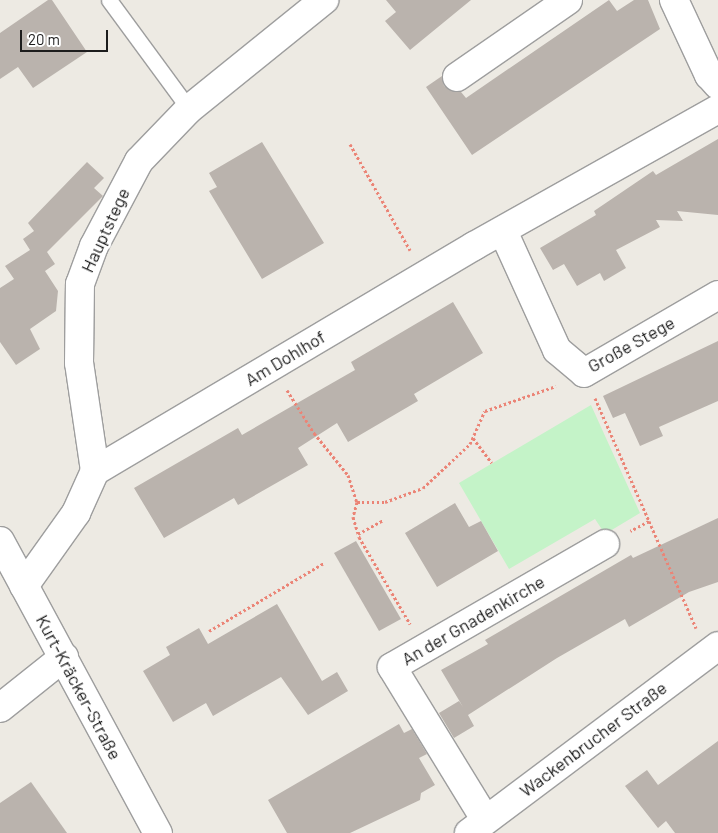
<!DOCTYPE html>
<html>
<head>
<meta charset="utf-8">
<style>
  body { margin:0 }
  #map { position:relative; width:718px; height:833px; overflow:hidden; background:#edeae3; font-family:Barlow,sans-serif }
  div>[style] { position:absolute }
  .park>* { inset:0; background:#c4f3c8 }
  .building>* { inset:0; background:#bab3ad }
  .path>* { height:3px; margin-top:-1.5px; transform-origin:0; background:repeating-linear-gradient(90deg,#eb8476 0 2.5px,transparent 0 5px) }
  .roads { filter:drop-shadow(1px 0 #9e9e9e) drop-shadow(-1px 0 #9e9e9e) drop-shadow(0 1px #9e9e9e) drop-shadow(0 -1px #9e9e9e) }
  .lane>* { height:15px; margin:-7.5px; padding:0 7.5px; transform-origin:7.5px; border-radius:7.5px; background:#fff }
  .street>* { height:28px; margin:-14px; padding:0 14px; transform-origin:14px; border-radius:14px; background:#fff }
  span { translate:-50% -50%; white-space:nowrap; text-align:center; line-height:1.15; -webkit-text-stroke:5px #fff; paint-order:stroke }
  .street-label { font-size:18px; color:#1d1d1d }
  .scale { position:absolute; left:20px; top:30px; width:88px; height:22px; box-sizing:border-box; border:2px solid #1d1d1d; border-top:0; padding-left:6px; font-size:15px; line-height:18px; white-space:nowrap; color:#1d1d1d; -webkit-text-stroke:4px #fff; paint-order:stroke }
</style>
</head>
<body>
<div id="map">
  <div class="park">
    <i style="clip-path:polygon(591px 405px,640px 513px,605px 534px,595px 519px,509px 569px,459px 483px)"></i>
  </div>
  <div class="building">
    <i style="clip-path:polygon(48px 0,52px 0,87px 52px,33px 88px,18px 67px,0 79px,0 33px)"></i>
    <i style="clip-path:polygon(386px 0,471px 0,410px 50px,385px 21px,396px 12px)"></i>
    <i style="clip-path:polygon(609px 0,617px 11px,634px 0,648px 0,660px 29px,472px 155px,426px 87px,442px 76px,444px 86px,461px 92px,466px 98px)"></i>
    <i style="clip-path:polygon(718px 139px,718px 215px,677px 211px,683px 221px,656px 220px,660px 227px,616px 250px,626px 268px,604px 281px,600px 273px,577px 286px,564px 264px,553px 270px,540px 248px,596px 215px,594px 211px,653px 171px,656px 175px)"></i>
    <i style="clip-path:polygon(262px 142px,324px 243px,262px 279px,209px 191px,217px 187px,209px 173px)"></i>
    <i style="clip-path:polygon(87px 162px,104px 178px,94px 188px,103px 196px,47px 252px,55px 264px,45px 271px,58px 291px,56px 311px,30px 329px,40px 349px,16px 365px,0 342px,0 288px,14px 279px,5px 266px,30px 250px,23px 239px,34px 231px,28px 223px)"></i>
    <i style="clip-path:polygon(453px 302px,483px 353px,414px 394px,418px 401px,348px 442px,337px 423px,298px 448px,308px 465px,238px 505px,234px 498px,164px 538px,134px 488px,238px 428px,242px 435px,313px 394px,355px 370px,351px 362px)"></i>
    <i style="clip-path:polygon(718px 341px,718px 401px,659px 427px,663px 436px,640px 446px,625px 413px,613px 418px,603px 396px)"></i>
    <i style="clip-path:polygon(455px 503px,469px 527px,481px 521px,498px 551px,437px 587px,405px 533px)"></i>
    <i style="clip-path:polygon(718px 518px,718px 582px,689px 592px,629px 627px,625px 619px,557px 658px,468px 715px,474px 726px,454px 738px,439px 713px,459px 701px,463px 707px,441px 670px,488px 644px,485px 640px,631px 555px,633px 558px)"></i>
    <i style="clip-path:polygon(356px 541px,401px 619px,379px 631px,334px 553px)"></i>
    <i style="clip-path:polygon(277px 604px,322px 681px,337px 672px,348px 691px,308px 715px,281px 677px,213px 716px,206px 703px,173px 722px,143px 671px,170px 655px,166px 647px,199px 628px,208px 644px)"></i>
    <i style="clip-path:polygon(399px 724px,404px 733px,412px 729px,427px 754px,419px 758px,435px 785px,421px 793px,420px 800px,350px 833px,287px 833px,268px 800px)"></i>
    <i style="clip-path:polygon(718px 741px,718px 833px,675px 833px,666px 821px,658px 828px,625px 786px,647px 770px,658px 785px)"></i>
    <i style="clip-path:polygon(31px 782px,67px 833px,0 833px,0 803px)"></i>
  </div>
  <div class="path">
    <i style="left:350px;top:144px;width:122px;rotate:60.5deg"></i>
    <i style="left:287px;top:390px;width:51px;rotate:57.9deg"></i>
    <i style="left:314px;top:433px;width:54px;rotate:51deg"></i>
    <i style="left:348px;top:475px;width:28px;rotate:72deg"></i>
    <i style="left:357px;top:502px;width:16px;rotate:105deg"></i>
    <i style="left:353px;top:517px;width:21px;rotate:73deg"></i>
    <i style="left:359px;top:537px;width:101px;rotate:59.6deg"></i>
    <i style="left:595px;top:398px;width:134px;rotate:66.3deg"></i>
    <i style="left:649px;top:521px;width:21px;rotate:152deg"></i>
    <i style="left:473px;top:438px;width:31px;rotate:53deg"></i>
    <i style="left:357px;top:502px;width:28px"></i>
    <i style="left:385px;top:502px;width:40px;rotate:-20.2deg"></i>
    <i style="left:423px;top:488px;width:64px;rotate:-43.1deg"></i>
    <i style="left:470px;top:444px;width:36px;rotate:-66deg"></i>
    <i style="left:485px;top:411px;width:75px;rotate:-19.4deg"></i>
    <i style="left:649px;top:521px;width:117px;rotate:66.3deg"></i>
    <i style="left:358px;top:534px;width:29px;rotate:-29deg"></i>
    <i style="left:209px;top:631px;width:134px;rotate:-30.6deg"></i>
  </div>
  <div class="roads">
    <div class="lane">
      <i style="left:109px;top:0;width:135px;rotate:53.7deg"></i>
    </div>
    <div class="street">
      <i style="left:674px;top:0;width:83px;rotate:65deg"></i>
      <i style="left:709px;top:75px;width:13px;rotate:48deg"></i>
      <i style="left:457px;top:77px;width:135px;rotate:-34.7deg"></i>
      <i style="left:503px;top:231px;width:131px;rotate:65.6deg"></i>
      <i style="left:557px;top:350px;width:35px;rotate:40deg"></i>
      <i style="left:584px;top:373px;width:155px;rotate:-30.2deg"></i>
      <i style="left:95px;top:471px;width:441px;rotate:-30.7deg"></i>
      <i style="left:474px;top:246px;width:280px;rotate:-29.3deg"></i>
      <i style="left:0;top:541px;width:332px;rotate:61.6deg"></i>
      <i style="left:24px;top:586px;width:90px;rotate:-54.5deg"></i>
      <i style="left:76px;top:513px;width:46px;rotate:-65.7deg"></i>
      <i style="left:95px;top:471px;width:109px;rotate:-98.4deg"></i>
      <i style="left:79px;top:363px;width:79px;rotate:-89.3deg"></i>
      <i style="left:80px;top:284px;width:40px;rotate:-69.8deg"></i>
      <i style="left:94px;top:246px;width:96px;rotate:-62.1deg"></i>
      <i style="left:139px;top:161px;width:72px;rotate:-46.1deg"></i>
      <i style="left:189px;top:109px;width:174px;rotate:-38.9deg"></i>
      <i style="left:0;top:708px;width:82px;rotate:-38.6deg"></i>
      <i style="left:485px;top:819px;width:178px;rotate:-121.5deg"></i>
      <i style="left:392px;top:667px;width:246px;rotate:-30deg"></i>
      <i style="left:469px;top:833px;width:311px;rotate:-36.9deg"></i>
    </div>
  </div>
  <div class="street-label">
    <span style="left:105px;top:230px;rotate:-65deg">Hauptstege</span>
    <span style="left:631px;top:344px;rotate:-29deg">Große Stege</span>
    <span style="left:285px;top:358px;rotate:-31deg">Am Dohlhof</span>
    <span style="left:473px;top:620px;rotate:-30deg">An der Gnadenkirche</span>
    <span style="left:79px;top:687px;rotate:62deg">Kurt-Kräcker-Straße</span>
    <span style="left:593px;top:739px;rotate:-37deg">Wackenbrucher Straße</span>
  </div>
  <div class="scale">20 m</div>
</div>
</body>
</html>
